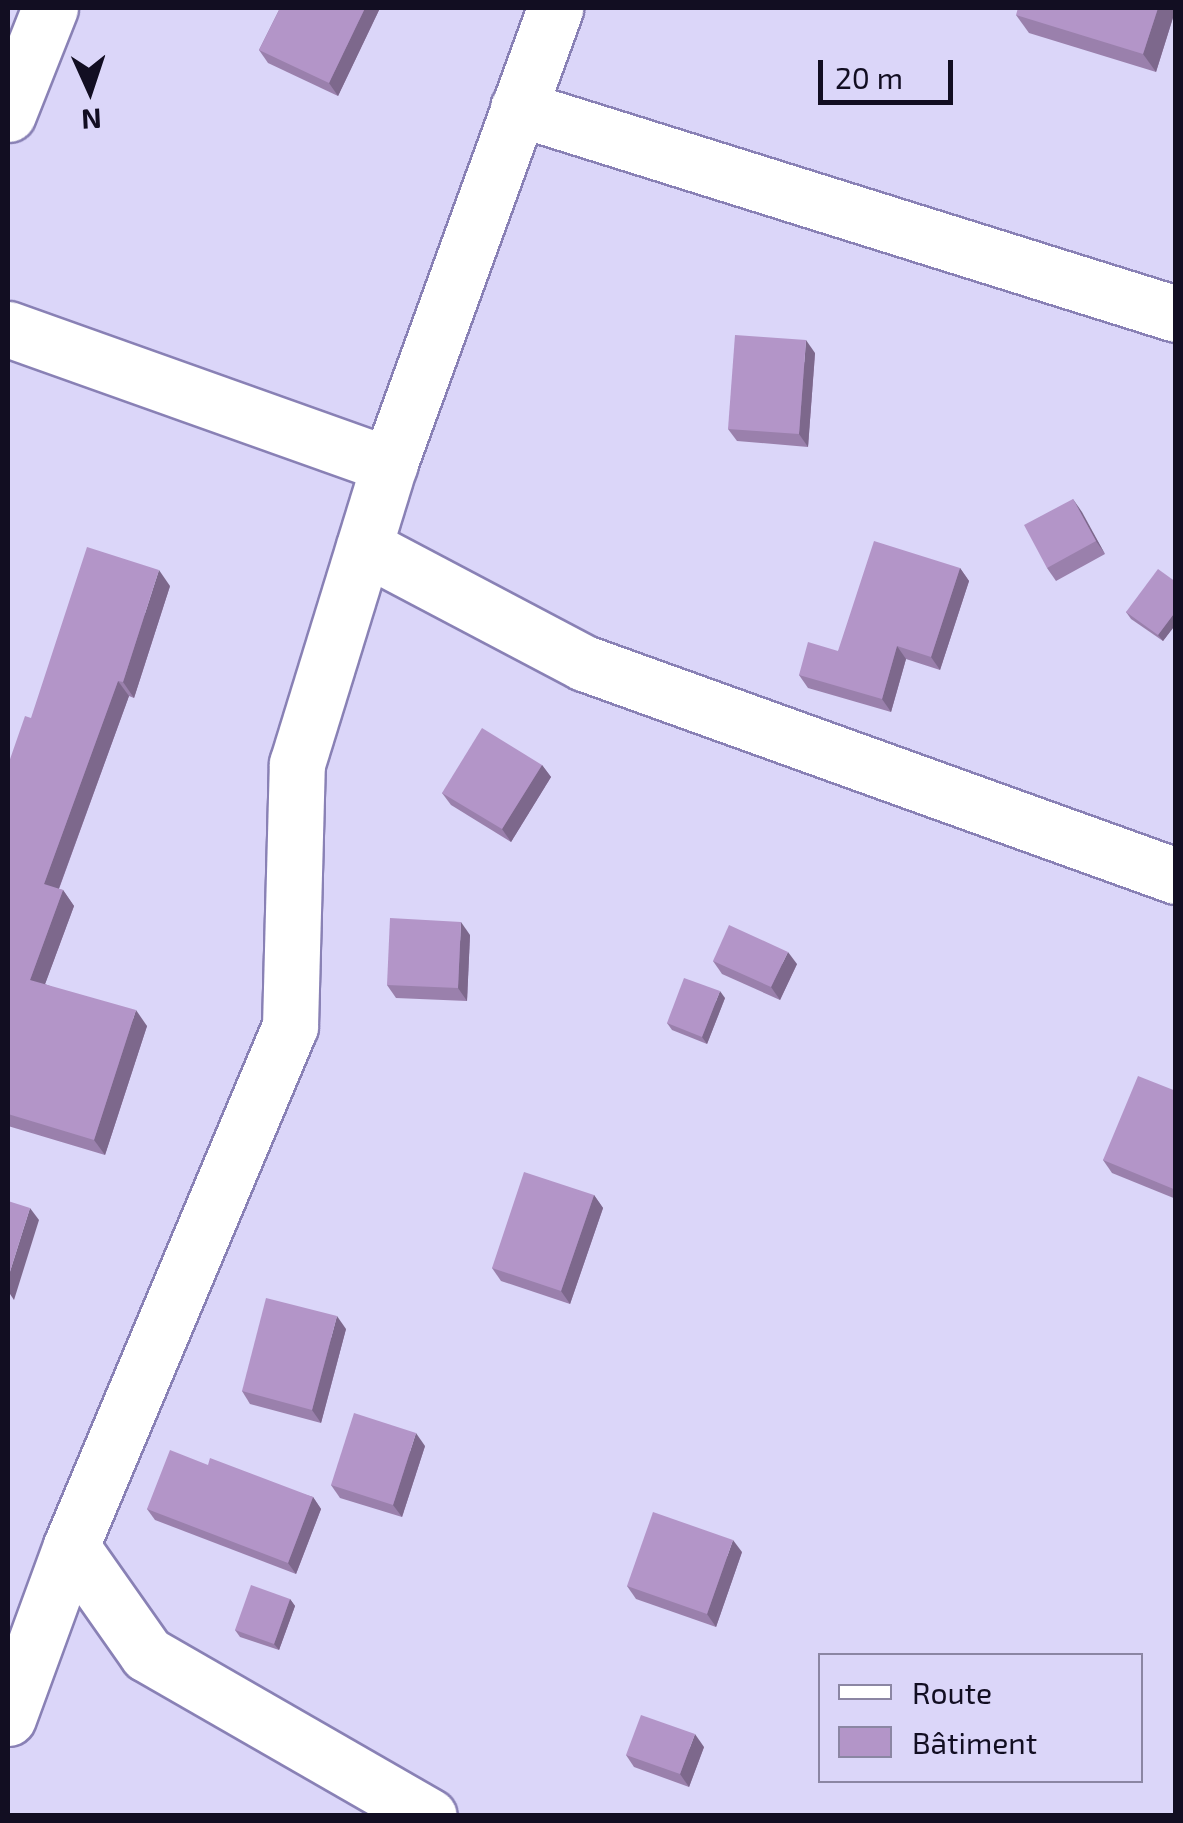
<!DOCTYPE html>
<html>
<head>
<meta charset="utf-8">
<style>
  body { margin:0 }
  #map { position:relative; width:1183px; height:1823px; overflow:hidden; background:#dbd6f9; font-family:"Exo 2",sans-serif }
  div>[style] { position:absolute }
  .roads { filter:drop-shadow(2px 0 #8981b5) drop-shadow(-2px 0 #8981b5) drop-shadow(0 2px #8981b5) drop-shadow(0 -2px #8981b5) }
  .minor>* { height:55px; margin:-27.5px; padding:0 27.5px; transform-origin:27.5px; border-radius:27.5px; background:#fff }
  .wall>* { inset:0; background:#9a80ac }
  .shaded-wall>* { inset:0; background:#7d688c }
  .building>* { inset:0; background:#b395c8 }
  span { translate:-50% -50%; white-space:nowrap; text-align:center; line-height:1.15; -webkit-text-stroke:8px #dbd6f9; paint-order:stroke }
  .frame { position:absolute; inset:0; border:10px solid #120e22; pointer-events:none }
  .legend { position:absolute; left:818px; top:1653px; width:325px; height:130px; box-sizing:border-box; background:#dbd6f9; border:2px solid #8b86a3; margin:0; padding:12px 18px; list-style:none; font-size:30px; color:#120e22 }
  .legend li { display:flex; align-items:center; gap:20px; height:50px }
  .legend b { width:50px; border:2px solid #8b86a3 }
  .north { position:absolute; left:40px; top:40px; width:100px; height:100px; -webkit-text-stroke:8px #dbd6f9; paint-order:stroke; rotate:177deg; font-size:28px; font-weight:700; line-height:40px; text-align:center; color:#120e22 }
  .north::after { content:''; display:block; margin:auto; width:35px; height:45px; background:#120e22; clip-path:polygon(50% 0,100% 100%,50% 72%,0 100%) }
  .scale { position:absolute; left:818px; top:60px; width:135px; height:45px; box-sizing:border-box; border:5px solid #120e22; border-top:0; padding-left:12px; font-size:30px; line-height:35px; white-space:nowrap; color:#120e22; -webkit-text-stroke:8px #dbd6f9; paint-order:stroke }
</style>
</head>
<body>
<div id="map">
  <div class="roads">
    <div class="minor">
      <i style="left:518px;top:108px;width:689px;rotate:17.38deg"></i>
      <i style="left:8px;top:114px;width:114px;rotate:-68.4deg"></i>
      <i style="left:8px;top:329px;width:405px;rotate:19.6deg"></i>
      <i style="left:364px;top:547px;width:249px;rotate:27.8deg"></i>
      <i style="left:584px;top:663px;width:629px;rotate:19.79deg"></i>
      <i style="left:71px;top:1546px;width:132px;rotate:54.9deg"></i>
      <i style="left:147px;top:1654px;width:325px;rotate:29.9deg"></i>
      <i style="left:8px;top:1718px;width:183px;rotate:-69.9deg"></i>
      <i style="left:71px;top:1546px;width:564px;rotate:-67.16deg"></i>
      <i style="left:290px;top:1026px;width:262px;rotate:-88.5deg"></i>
      <i style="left:297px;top:764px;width:313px;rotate:-72.9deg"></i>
      <i style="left:389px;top:465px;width:486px;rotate:-70deg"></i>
    </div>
  </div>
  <div class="wall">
    <i style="clip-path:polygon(280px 8px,380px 8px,338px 96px,268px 63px,259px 50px)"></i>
    <i style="clip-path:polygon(1176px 8px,1156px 72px,1029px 33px,1016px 15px)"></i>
    <i style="clip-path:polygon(815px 353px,808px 447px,737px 441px,728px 429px)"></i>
    <i style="clip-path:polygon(1073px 499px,1105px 554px,1056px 581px,1047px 568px)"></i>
    <i style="clip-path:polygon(960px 568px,969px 581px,940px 670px,906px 659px,891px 712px,808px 688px,799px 675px,838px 651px)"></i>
    <i style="clip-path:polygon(1176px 582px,1176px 624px,1163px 641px,1131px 619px,1126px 612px)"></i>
    <i style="clip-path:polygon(170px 586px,134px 698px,129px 696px,59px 889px,63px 890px,74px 906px,45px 984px,147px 1026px,105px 1155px,8px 1126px,8px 765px)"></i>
    <i style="clip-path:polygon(542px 765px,551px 777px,511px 842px,451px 805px,442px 793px)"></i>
    <i style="clip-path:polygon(470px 935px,467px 1001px,396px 998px,387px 985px)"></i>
    <i style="clip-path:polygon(713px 961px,797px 964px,780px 1000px,722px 974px)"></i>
    <i style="clip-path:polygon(725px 998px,707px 1044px,672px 1030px,667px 1023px)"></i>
    <i style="clip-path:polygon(1176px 1091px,1176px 1199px,1112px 1173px,1103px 1160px)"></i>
    <i style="clip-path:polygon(594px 1195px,603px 1208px,570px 1304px,501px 1281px,492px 1268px)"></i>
    <i style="clip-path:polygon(346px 1329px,321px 1423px,250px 1404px,242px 1391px)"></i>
    <i style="clip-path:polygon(425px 1446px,402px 1517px,340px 1498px,331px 1485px)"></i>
    <i style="clip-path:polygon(208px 1465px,313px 1497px,321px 1509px,296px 1574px,155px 1520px,147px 1509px)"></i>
    <i style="clip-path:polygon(742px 1552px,716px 1627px,636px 1599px,627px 1586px)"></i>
    <i style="clip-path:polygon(290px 1599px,295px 1606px,279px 1650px,240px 1637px,235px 1630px)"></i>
    <i style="clip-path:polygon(704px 1747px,689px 1787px,634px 1767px,626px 1755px)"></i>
  </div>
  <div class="shaded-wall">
    <i style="clip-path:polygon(365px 8px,380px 8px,338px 96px,329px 83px)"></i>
    <i style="clip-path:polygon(1158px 8px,1176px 8px,1156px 72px,1143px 54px)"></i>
    <i style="clip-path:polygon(806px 340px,815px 353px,808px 447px,799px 434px)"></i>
    <i style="clip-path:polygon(1073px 499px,1082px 512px,1105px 554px,1096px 541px)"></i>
    <i style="clip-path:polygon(960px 568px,969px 581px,940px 670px,931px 657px)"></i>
    <i style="clip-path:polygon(159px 570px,170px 586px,134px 698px,123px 682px)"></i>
    <i style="clip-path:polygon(1176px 611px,1176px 624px,1163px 641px,1158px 635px)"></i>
    <i style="clip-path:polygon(897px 646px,906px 659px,891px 712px,882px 699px)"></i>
    <i style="clip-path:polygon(118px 681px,129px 696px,55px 899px,44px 884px)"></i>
    <i style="clip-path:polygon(542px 765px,551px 777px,511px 842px,502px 829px)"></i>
    <i style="clip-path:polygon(63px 890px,74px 906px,41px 995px,30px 980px)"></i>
    <i style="clip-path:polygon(461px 922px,470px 935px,467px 1001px,458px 988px)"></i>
    <i style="clip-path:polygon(788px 952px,797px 964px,780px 1000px,771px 987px)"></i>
    <i style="clip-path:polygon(720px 991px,725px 998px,707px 1044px,702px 1037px)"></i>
    <i style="clip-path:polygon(136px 1010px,147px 1026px,105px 1155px,94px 1140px)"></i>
    <i style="clip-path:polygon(594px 1195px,603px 1208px,570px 1304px,561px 1291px)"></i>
    <i style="clip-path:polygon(30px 1208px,39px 1220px,14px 1300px,8px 1291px,8px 1278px)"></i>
    <i style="clip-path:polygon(337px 1316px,346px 1329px,321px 1423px,312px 1410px)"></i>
    <i style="clip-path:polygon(416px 1433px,425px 1446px,402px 1517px,393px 1505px)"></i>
    <i style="clip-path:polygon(313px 1497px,321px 1509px,296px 1574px,288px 1563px)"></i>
    <i style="clip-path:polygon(733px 1540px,742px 1552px,716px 1627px,707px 1614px)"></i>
    <i style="clip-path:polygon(290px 1599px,295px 1606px,279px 1650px,274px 1644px)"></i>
    <i style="clip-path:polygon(695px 1734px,704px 1747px,689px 1787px,680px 1774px)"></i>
  </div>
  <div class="building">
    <i style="clip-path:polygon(280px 8px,365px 8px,329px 83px,259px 50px)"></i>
    <i style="clip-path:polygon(1018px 8px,1158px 8px,1143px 54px,1016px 15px)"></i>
    <i style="clip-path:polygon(735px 335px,806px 340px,799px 434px,728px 429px)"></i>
    <i style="clip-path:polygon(1073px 499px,1096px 541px,1047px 568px,1024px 525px)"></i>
    <i style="clip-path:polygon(874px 541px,960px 568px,931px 657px,897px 646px,882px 699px,799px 675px,808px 642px,838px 651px)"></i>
    <i style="clip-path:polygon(87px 547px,159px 570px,123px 682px,118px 681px,44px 884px,63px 890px,30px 980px,136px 1010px,94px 1140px,8px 1114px,8px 765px,25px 716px,31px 718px)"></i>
    <i style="clip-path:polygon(1158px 569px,1176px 582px,1176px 611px,1158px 635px,1126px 612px)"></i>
    <i style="clip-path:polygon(482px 728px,542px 765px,502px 829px,442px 793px)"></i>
    <i style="clip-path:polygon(390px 918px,461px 922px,458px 988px,387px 985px)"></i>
    <i style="clip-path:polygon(729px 925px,788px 952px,771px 987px,713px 961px)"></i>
    <i style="clip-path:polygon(684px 978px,720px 991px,702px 1037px,667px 1023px)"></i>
    <i style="clip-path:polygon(1138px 1076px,1176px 1091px,1176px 1190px,1103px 1160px)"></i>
    <i style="clip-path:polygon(524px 1172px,594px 1195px,561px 1291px,492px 1268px)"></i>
    <i style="clip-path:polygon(8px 1201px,30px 1208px,8px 1278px)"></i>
    <i style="clip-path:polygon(266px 1298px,337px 1316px,312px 1410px,242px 1391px)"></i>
    <i style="clip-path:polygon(354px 1413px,416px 1433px,393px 1505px,331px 1485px)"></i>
    <i style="clip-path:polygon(170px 1450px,208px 1465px,210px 1458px,313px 1497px,288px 1563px,147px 1509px)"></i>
    <i style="clip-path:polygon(653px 1512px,733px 1540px,707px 1614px,627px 1586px)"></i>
    <i style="clip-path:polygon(251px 1585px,290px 1599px,274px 1644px,235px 1630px)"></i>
    <i style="clip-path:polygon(641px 1715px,695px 1734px,680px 1774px,626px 1755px)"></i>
  </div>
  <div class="frame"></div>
  <ul class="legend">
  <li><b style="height:12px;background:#fff"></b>Route</li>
  <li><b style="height:28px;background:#b395c8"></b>Bâtiment</li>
  </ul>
  <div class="north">N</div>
  <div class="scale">20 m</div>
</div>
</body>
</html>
